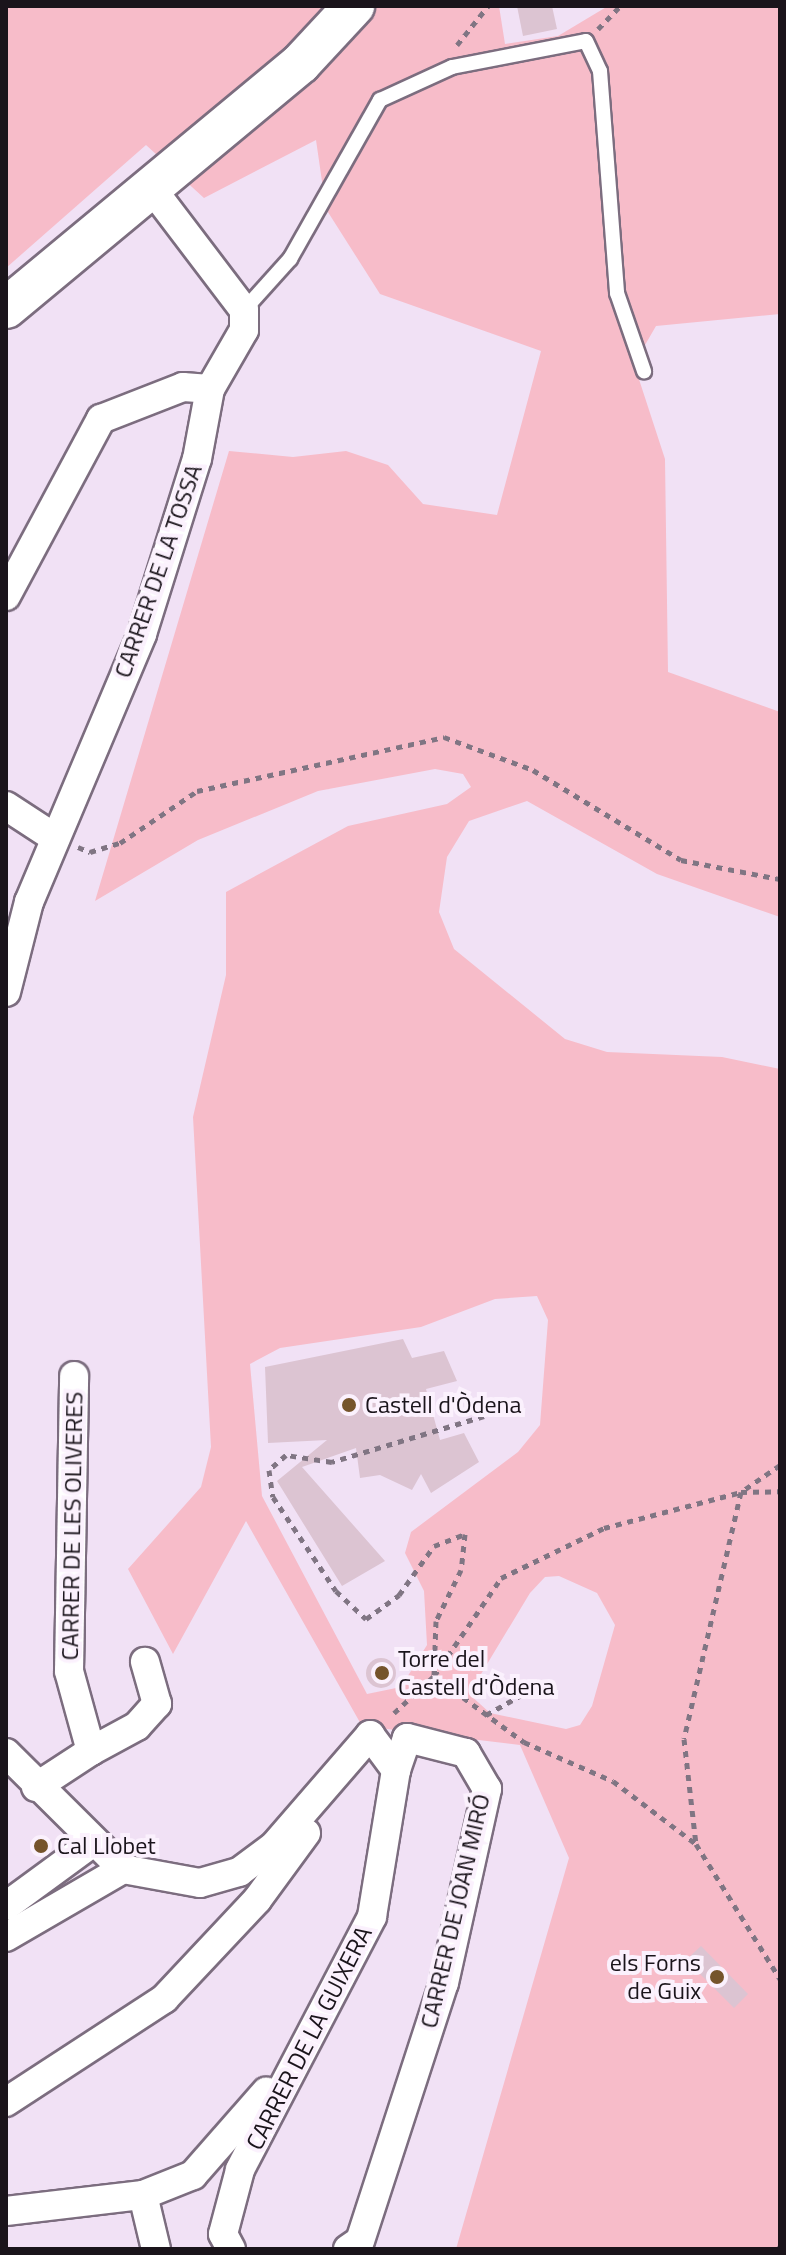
<!DOCTYPE html>
<html>
<head>
<meta charset="utf-8">
<style>
  body { margin:0 }
  #map { position:relative; width:786px; height:2255px; overflow:hidden; background:#f1e1f5; font-family:"Titillium Web",sans-serif }
  div>[style] { position:absolute }
  .green>* { inset:0; background:#f7bcc9 }
  .building>* { inset:0; background:#dcc4d2 }
  .round { border-radius:50% }
  .path>* { height:5px; margin-top:-2.5px; transform-origin:0; background:repeating-linear-gradient(90deg,#807583 0 6px,transparent 0 12px) }
  .roads { filter:drop-shadow(2px 0 #7c6d7f) drop-shadow(-2px 0 #7c6d7f) drop-shadow(0 2px #7c6d7f) drop-shadow(0 -2px #7c6d7f) }
  .lane>* { height:14px; margin:-7px; padding:0 7px; transform-origin:7px; border-radius:7px; background:#fff }
  .street>* { height:28px; margin:-14px; padding:0 14px; transform-origin:14px; border-radius:14px; background:#fff }
  .secondary>* { height:40px; margin:-20px; padding:0 20px; transform-origin:20px; border-radius:20px; background:#fff }
  .dots>* { width:22px; height:22px; translate:-50% -50%; box-sizing:border-box; border:4px solid #fbf1fd; border-radius:50% }
  span { translate:-50% -50%; white-space:nowrap; text-align:center; line-height:1.15; -webkit-text-stroke:8px #fbf1fd; paint-order:stroke }
  .street-label { font-size:24px; color:#1a141b }
  .poi-label { font-size:24px; color:#1a141b }
  .left { translate:0 -50%; text-align:left }
  .right { translate:-100% -50%; text-align:right }
  .frame { position:absolute; inset:0; border:8px solid #1a141b; pointer-events:none }
</style>
</head>
<body>
<div id="map">
  <div class="green">
    <i style="clip-path:polygon(evenodd,6px 6px,499px 6px,505px 44px,558px 36px,608px 6px,780px 6px,780px 314px,656px 326px,634px 364px,665px 459px,668px 672px,780px 712px,780px 917px,657px 874px,527px 801px,469px 821px,447px 857px,439px 912px,454px 949px,565px 1039px,607px 1052px,722px 1057px,780px 1069px,780px 2249px,456px 2249px,569px 1858px,520px 1745px,362px 1726px,246px 1521px,173px 1654px,128px 1569px,201px 1487px,211px 1447px,193px 1117px,226px 975px,226px 892px,348px 826px,447px 804px,471px 787px,463px 774px,435px 769px,318px 791px,198px 840px,95px 901px,229px 451px,293px 457px,346px 451px,388px 465px,423px 504px,497px 515px,541px 351px,380px 294px,326px 209px,316px 140px,204px 198px,146px 145px,6px 268px,6px 6px,537px 1296px,548px 1320px,540px 1425px,518px 1452px,411px 1532px,405px 1553px,424px 1591px,427px 1645px,401px 1687px,367px 1694px,262px 1496px,250px 1364px,280px 1348px,421px 1327px,495px 1299px,537px 1296px,6px 6px,559px 1576px,597px 1593px,615px 1625px,592px 1706px,580px 1725px,566px 1729px,490px 1713px,469px 1694px,530px 1593px,545px 1577px,559px 1576px)"></i>
  </div>
  <div class="building">
    <i style="clip-path:polygon(517px 6px,552px 6px,557px 29px,523px 36px)"></i>
    <i style="clip-path:polygon(403px 1339px,412px 1358px,444px 1351px,457px 1381px,426px 1389px,440px 1440px,464px 1433px,479px 1462px,431px 1493px,421px 1474px,412px 1490px,380px 1475px,360px 1478px,356px 1448px,302px 1467px,385px 1561px,342px 1586px,277px 1481px,327px 1440px,268px 1443px,265px 1367px)"></i>
    <i class="round" style="left:366px;top:1658px;width:30px;height:30px"></i>
    <i style="clip-path:polygon(701px 1946px,748px 1994px,734px 2008px,686px 1960px)"></i>
  </div>
  <div class="path">
    <i style="left:598px;top:29px;width:32px;rotate:-46deg"></i>
    <i style="left:457px;top:45px;width:50px;rotate:-51.5deg"></i>
    <i style="left:78px;top:847px;width:13px;rotate:23deg"></i>
    <i style="left:90px;top:852px;width:31px;rotate:-17deg"></i>
    <i style="left:120px;top:843px;width:93px;rotate:-34deg"></i>
    <i style="left:197px;top:791px;width:253px;rotate:-12.3deg"></i>
    <i style="left:444px;top:737px;width:95px;rotate:20.3deg"></i>
    <i style="left:533px;top:770px;width:173px;rotate:31.3deg"></i>
    <i style="left:681px;top:860px;width:101px;rotate:10.9deg"></i>
    <i style="left:484px;top:1416px;width:159px;rotate:163.2deg"></i>
    <i style="left:332px;top:1462px;width:47px;rotate:-171.3deg"></i>
    <i style="left:286px;top:1455px;width:23px;rotate:139deg"></i>
    <i style="left:269px;top:1470px;width:27px;rotate:82deg"></i>
    <i style="left:273px;top:1497px;width:113px;rotate:56.2deg"></i>
    <i style="left:336px;top:1591px;width:41px;rotate:43deg"></i>
    <i style="left:366px;top:1619px;width:41px;rotate:-36deg"></i>
    <i style="left:399px;top:1595px;width:60px;rotate:-54.5deg"></i>
    <i style="left:434px;top:1546px;width:33px;rotate:-21deg"></i>
    <i style="left:465px;top:1534px;width:36px;rotate:96deg"></i>
    <i style="left:461px;top:1570px;width:57px;rotate:116.1deg"></i>
    <i style="left:436px;top:1621px;width:55px;rotate:92.1deg"></i>
    <i style="left:434px;top:1676px;width:112px;rotate:36.3deg"></i>
    <i style="left:524px;top:1742px;width:97px;rotate:23.7deg"></i>
    <i style="left:613px;top:1781px;width:104px;rotate:37.2deg"></i>
    <i style="left:780px;top:1465px;width:47px;rotate:145.3deg"></i>
    <i style="left:741px;top:1492px;width:253px;rotate:103deg"></i>
    <i style="left:684px;top:1739px;width:106px;rotate:83.5deg"></i>
    <i style="left:696px;top:1844px;width:159px;rotate:58.1deg"></i>
    <i style="left:394px;top:1713px;width:54px;rotate:-42.8deg"></i>
    <i style="left:434px;top:1676px;width:119px;rotate:-55.6deg"></i>
    <i style="left:501px;top:1578px;width:114px;rotate:-25.9deg"></i>
    <i style="left:604px;top:1528px;width:142px;rotate:-14.7deg"></i>
    <i style="left:741px;top:1492px;width:39px;rotate:-1deg"></i>
    <i style="left:486px;top:1715px;width:45px;rotate:-29.4deg"></i>
    <i style="left:779px;top:2249px;width:3px;rotate:-72deg"></i>
  </div>
  <div class="roads">
    <div class="lane">
      <i style="left:244px;top:310px;width:69px;rotate:-48deg"></i>
      <i style="left:290px;top:259px;width:183px;rotate:-60.5deg"></i>
      <i style="left:380px;top:100px;width:79px;rotate:-24.6deg"></i>
      <i style="left:452px;top:67px;width:136px;rotate:-11deg"></i>
      <i style="left:586px;top:41px;width:33px;rotate:65deg"></i>
      <i style="left:600px;top:71px;width:223px;rotate:85.6deg"></i>
      <i style="left:617px;top:293px;width:83px;rotate:70.9deg"></i>
    </div>
    <div class="street">
      <i style="left:6px;top:596px;width:201px;rotate:-61.8deg"></i>
      <i style="left:101px;top:419px;width:88px;rotate:-21.3deg"></i>
      <i style="left:183px;top:387px;width:27px;rotate:4deg"></i>
      <i style="left:6px;top:806px;width:59px;rotate:33.1deg"></i>
      <i style="left:6px;top:992px;width:93px;rotate:-75.7deg"></i>
      <i style="left:29px;top:902px;width:291px;rotate:-67.1deg"></i>
      <i style="left:142px;top:634px;width:183px;rotate:-72.6deg"></i>
      <i style="left:197px;top:459px;width:71px;rotate:-79.5deg"></i>
      <i style="left:210px;top:389px;width:68px;rotate:-60deg"></i>
      <i style="left:244px;top:330px;width:20px;rotate:-90deg"></i>
      <i style="left:244px;top:310px;width:152px;rotate:-127.2deg"></i>
      <i style="left:91px;top:1751px;width:52px;rotate:-28.5deg"></i>
      <i style="left:137px;top:1726px;width:30px;rotate:-48deg"></i>
      <i style="left:157px;top:1704px;width:44px;rotate:-105.9deg"></i>
      <i style="left:6px;top:1753px;width:165px;rotate:44.8deg"></i>
      <i style="left:123px;top:1869px;width:78px;rotate:10.3deg"></i>
      <i style="left:200px;top:1883px;width:41px;rotate:-15.8deg"></i>
      <i style="left:239px;top:1872px;width:44px;rotate:-36.6deg"></i>
      <i style="left:274px;top:1846px;width:147px;rotate:-49.1deg"></i>
      <i style="left:370px;top:1735px;width:44px;rotate:53.4deg"></i>
      <i style="left:396px;top:1770px;width:149px;rotate:99.3deg"></i>
      <i style="left:372px;top:1917px;width:285px;rotate:117.6deg"></i>
      <i style="left:240px;top:2170px;width:66px;rotate:104.9deg"></i>
      <i style="left:223px;top:2234px;width:17px;rotate:62deg"></i>
      <i style="left:36px;top:1787px;width:66px;rotate:-33.2deg"></i>
      <i style="left:91px;top:1751px;width:83px;rotate:-105.4deg"></i>
      <i style="left:69px;top:1671px;width:295px;rotate:-89deg"></i>
      <i style="left:6px;top:1906px;width:107px;rotate:-36.2deg"></i>
      <i style="left:6px;top:1937px;width:135px;rotate:-30.2deg"></i>
      <i style="left:6px;top:2102px;width:189px;rotate:-33.1deg"></i>
      <i style="left:164px;top:1999px;width:136px;rotate:-46.8deg"></i>
      <i style="left:257px;top:1900px;width:83px;rotate:-53.8deg"></i>
      <i style="left:143px;top:2195px;width:56px;rotate:76.5deg"></i>
      <i style="left:6px;top:2211px;width:138px;rotate:-6.7deg"></i>
      <i style="left:143px;top:2195px;width:54px;rotate:-21.8deg"></i>
      <i style="left:193px;top:2175px;width:111px;rotate:-48.7deg"></i>
      <i style="left:348px;top:2249px;width:14px;rotate:-34deg"></i>
      <i style="left:360px;top:2241px;width:271px;rotate:-72deg"></i>
      <i style="left:444px;top:1983px;width:199px;rotate:-77.5deg"></i>
      <i style="left:487px;top:1789px;width:42px;rotate:-120.3deg"></i>
      <i style="left:466px;top:1753px;width:61px;rotate:-165.7deg"></i>
      <i style="left:407px;top:1738px;width:34px;rotate:109deg"></i>
    </div>
    <div class="secondary">
      <i style="left:6px;top:308px;width:383px;rotate:-39.7deg"></i>
      <i style="left:301px;top:63px;width:78px;rotate:-47.1deg"></i>
    </div>
  </div>
  <div class="dots">
    <i style="left:349px;top:1405px;background:#75542b"></i>
    <i style="left:382px;top:1673px;background:#75542b"></i>
    <i style="left:41px;top:1846px;background:#75542b"></i>
    <i style="left:717px;top:1977px;background:#75542b"></i>
  </div>
  <div class="street-label">
    <span style="left:158px;top:571px;rotate:-71deg">CARRER DE LA TOSSA</span>
    <span style="left:72px;top:1526px;rotate:-89deg">CARRER DE LES OLIVERES</span>
    <span style="left:455px;top:1911px;rotate:-77deg">CARRER DE JOAN MIRÓ</span>
    <span style="left:309px;top:2038px;rotate:-63deg">CARRER DE LA GUIXERA</span>
  </div>
  <div class="poi-label">
    <span class="left" style="left:365px;top:1405px">Castell d'Òdena</span>
    <span class="left" style="left:398px;top:1673px">Torre del<br>Castell d'Òdena</span>
    <span class="left" style="left:57px;top:1846px">Cal Llobet</span>
    <span class="right" style="left:701px;top:1977px">els Forns<br>de Guix</span>
  </div>
  <div class="frame"></div>
</div>
</body>
</html>
